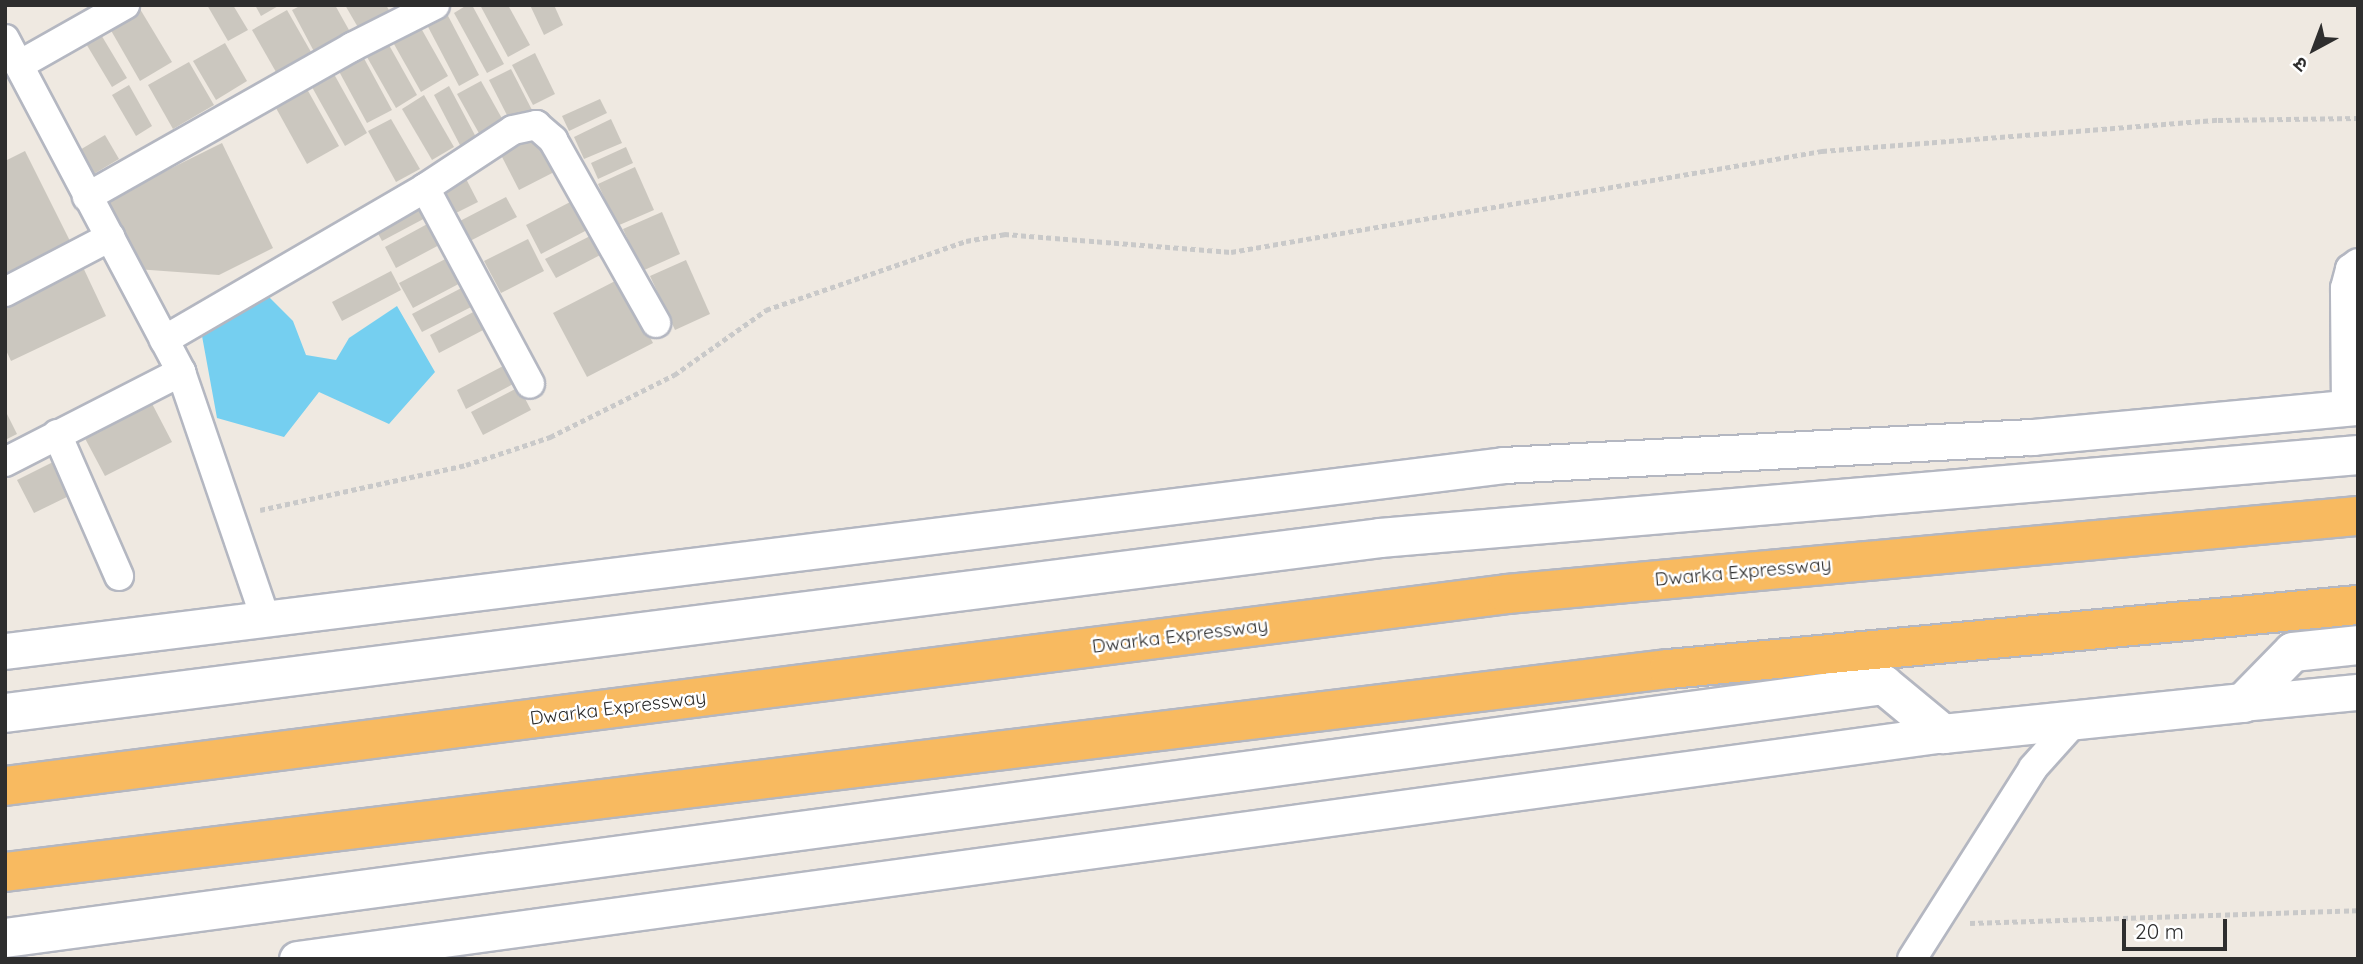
<!DOCTYPE html>
<html>
<head>
<meta charset="utf-8">
<style>
  body { margin:0 }
  #map { position:relative; width:2363px; height:964px; overflow:hidden; background:#efe9e1; font-family:Quicksand,"Noto Sans Devanagari",sans-serif }
  div>[style] { position:absolute }
  .water>* { inset:0; background:#75cff0 }
  .building>* { inset:0; background:#cbc7bf }
  .path>* { height:4.5px; margin-top:-2.25px; transform-origin:0; background:repeating-linear-gradient(90deg,#c9c9c9 0 5px,transparent 0 8.5px) }
  .roads { filter:drop-shadow(2px 0 #b4b7c1) drop-shadow(-2px 0 #b4b7c1) drop-shadow(0 2px #b4b7c1) drop-shadow(0 -2px #b4b7c1) }
  .minor>* { height:28px; margin:-14px; padding:0 14px; transform-origin:14px; border-radius:14px; background:#fff }
  .tertiary>* { height:35px; margin:-17.5px; padding:0 17.5px; transform-origin:17.5px; border-radius:17.5px; background:#fff }
  .secondary>* { height:38px; margin:-19px; padding:0 19px; transform-origin:19px; border-radius:19px; background:#fff }
  .trunk>* { height:38px; margin:-19px; padding:0 19px; transform-origin:19px; border-radius:19px; background:#f8ba60 }
  span { translate:-50% -50%; white-space:nowrap; text-align:center; line-height:1.15; -webkit-text-stroke:5px #fff; paint-order:stroke }
  .street-label { font-size:19px; color:#2e2e2e }
  .frame { position:absolute; inset:0; border:7px solid #2e2e2e; pointer-events:none }
  .north { position:absolute; left:2279px; top:14px; width:70px; height:70px; -webkit-text-stroke:5px #fff; paint-order:stroke; rotate:221deg; font-size:19px; font-weight:700; line-height:28px; text-align:center; color:#2e2e2e }
  .north::after { content:''; display:block; margin:auto; width:24px; height:32px; background:#2e2e2e; clip-path:polygon(50% 0,100% 100%,50% 72%,0 100%) }
  .scale { position:absolute; left:2122px; top:919px; width:105px; height:32px; box-sizing:border-box; border:4px solid #2e2e2e; border-top:0; padding-left:9px; font-size:21px; line-height:24px; white-space:nowrap; color:#2e2e2e; -webkit-text-stroke:5px #fff; paint-order:stroke }
</style>
</head>
<body>
<div id="map">
  <div class="water">
    <i style="clip-path:polygon(264px 292px,293px 321px,306px 355px,336px 360px,349px 338px,397px 306px,435px 372px,389px 424px,319px 392px,284px 437px,217px 418px,200px 325px)"></i>
  </div>
  <div class="building">
    <i style="clip-path:polygon(207px 5px,233px 5px,248px 30px,228px 41px)"></i>
    <i style="clip-path:polygon(255px 5px,280px 5px,261px 16px)"></i>
    <i style="clip-path:polygon(302px 5px,335px 5px,354px 39px,318px 59px,292px 10px)"></i>
    <i style="clip-path:polygon(345px 5px,386px 5px,394px 19px,363px 36px)"></i>
    <i style="clip-path:polygon(467px 5px,472px 5px,504px 64px,487px 73px,454px 13px)"></i>
    <i style="clip-path:polygon(480px 5px,508px 5px,530px 45px,508px 57px)"></i>
    <i style="clip-path:polygon(530px 5px,554px 5px,563px 25px,544px 35px)"></i>
    <i style="clip-path:polygon(140px 9px,172px 62px,140px 81px,109px 27px)"></i>
    <i style="clip-path:polygon(287px 10px,315px 59px,280px 79px,252px 30px)"></i>
    <i style="clip-path:polygon(446px 12px,479px 75px,459px 86px,426px 23px)"></i>
    <i style="clip-path:polygon(417px 21px,448px 76px,421px 92px,390px 37px)"></i>
    <i style="clip-path:polygon(100px 33px,127px 78px,112px 87px,85px 42px)"></i>
    <i style="clip-path:polygon(385px 38px,417px 95px,396px 108px,363px 50px)"></i>
    <i style="clip-path:polygon(225px 43px,247px 81px,216px 100px,193px 61px)"></i>
    <i style="clip-path:polygon(360px 51px,392px 110px,367px 123px,335px 64px)"></i>
    <i style="clip-path:polygon(535px 53px,555px 94px,533px 105px,512px 65px)"></i>
    <i style="clip-path:polygon(189px 62px,214px 105px,173px 129px,148px 85px)"></i>
    <i style="clip-path:polygon(330px 67px,367px 133px,345px 146px,308px 80px)"></i>
    <i style="clip-path:polygon(511px 69px,532px 110px,510px 121px,489px 80px)"></i>
    <i style="clip-path:polygon(481px 81px,504px 122px,480px 135px,457px 94px)"></i>
    <i style="clip-path:polygon(303px 82px,339px 146px,307px 164px,271px 99px)"></i>
    <i style="clip-path:polygon(129px 85px,152px 126px,136px 136px,112px 95px)"></i>
    <i style="clip-path:polygon(449px 86px,477px 139px,461px 147px,434px 95px)"></i>
    <i style="clip-path:polygon(424px 95px,454px 147px,432px 160px,402px 109px)"></i>
    <i style="clip-path:polygon(600px 99px,607px 113px,569px 131px,562px 116px)"></i>
    <i style="clip-path:polygon(391px 119px,420px 169px,396px 182px,368px 131px)"></i>
    <i style="clip-path:polygon(611px 119px,622px 143px,584px 159px,574px 137px)"></i>
    <i style="clip-path:polygon(544px 133px,562px 168px,519px 190px,501px 155px)"></i>
    <i style="clip-path:polygon(105px 135px,119px 159px,87px 178px,73px 154px)"></i>
    <i style="clip-path:polygon(222px 143px,273px 248px,219px 275px,136px 269px,103px 202px)"></i>
    <i style="clip-path:polygon(626px 147px,633px 163px,598px 179px,591px 163px)"></i>
    <i style="clip-path:polygon(25px 151px,71px 243px,5px 276px,5px 161px)"></i>
    <i style="clip-path:polygon(635px 167px,654px 210px,617px 226px,598px 184px)"></i>
    <i style="clip-path:polygon(462px 171px,478px 202px,454px 214px,438px 184px)"></i>
    <i style="clip-path:polygon(419px 196px,429px 216px,382px 241px,372px 222px)"></i>
    <i style="clip-path:polygon(506px 197px,517px 217px,470px 241px,460px 221px)"></i>
    <i style="clip-path:polygon(574px 200px,589px 229px,541px 254px,526px 225px)"></i>
    <i style="clip-path:polygon(662px 212px,680px 254px,642px 271px,623px 229px)"></i>
    <i style="clip-path:polygon(431px 222px,443px 243px,396px 268px,385px 247px)"></i>
    <i style="clip-path:polygon(596px 233px,606px 252px,556px 278px,545px 259px)"></i>
    <i style="clip-path:polygon(528px 239px,544px 271px,501px 293px,484px 261px)"></i>
    <i style="clip-path:polygon(455px 254px,468px 279px,413px 308px,399px 283px)"></i>
    <i style="clip-path:polygon(686px 260px,710px 314px,675px 330px,650px 276px)"></i>
    <i style="clip-path:polygon(81px 263px,106px 316px,11px 361px,5px 348px,5px 298px)"></i>
    <i style="clip-path:polygon(391px 271px,401px 290px,342px 321px,332px 302px)"></i>
    <i style="clip-path:polygon(619px 279px,653px 343px,587px 377px,553px 313px)"></i>
    <i style="clip-path:polygon(469px 284px,479px 303px,422px 332px,412px 314px)"></i>
    <i style="clip-path:polygon(477px 310px,487px 328px,439px 353px,430px 335px)"></i>
    <i style="clip-path:polygon(505px 365px,515px 383px,466px 409px,457px 390px)"></i>
    <i style="clip-path:polygon(519px 387px,531px 410px,483px 435px,471px 412px)"></i>
    <i style="clip-path:polygon(147px 394px,172px 442px,105px 476px,80px 429px)"></i>
    <i style="clip-path:polygon(5px 410px,17px 434px,5px 440px)"></i>
    <i style="clip-path:polygon(57px 460px,73px 494px,34px 513px,17px 480px)"></i>
  </div>
  <div class="path">
    <i style="left:260px;top:510px;width:211px;rotate:-12.3deg"></i>
    <i style="left:466px;top:465px;width:89px;rotate:-18.4deg"></i>
    <i style="left:550px;top:437px;width:139px;rotate:-26.6deg"></i>
    <i style="left:674px;top:375px;width:113px;rotate:-35.2deg"></i>
    <i style="left:766px;top:310px;width:212px;rotate:-19deg"></i>
    <i style="left:966px;top:241px;width:39px;rotate:-10deg"></i>
    <i style="left:1004px;top:234px;width:228px;rotate:4.5deg"></i>
    <i style="left:1231px;top:252px;width:600px;rotate:-9.7deg"></i>
    <i style="left:1822px;top:151px;width:397px;rotate:-4.5deg"></i>
    <i style="left:2218px;top:120px;width:140px;rotate:-0.8deg"></i>
    <i style="left:1970px;top:923px;width:388px;rotate:-1.9deg"></i>
  </div>
  <div class="roads">
    <div class="minor">
      <i style="left:5px;top:39px;width:377px;rotate:62.1deg"></i>
      <i style="left:181px;top:372px;width:262px;rotate:71.1deg"></i>
      <i style="left:19px;top:65px;width:122px;rotate:-29.5deg"></i>
      <i style="left:425px;top:188px;width:222px;rotate:61.8deg"></i>
      <i style="left:87px;top:197px;width:305px;rotate:-29.5deg"></i>
      <i style="left:352px;top:47px;width:93px;rotate:-26.8deg"></i>
      <i style="left:5px;top:292px;width:119px;rotate:-27.6deg"></i>
      <i style="left:164px;top:340px;width:302px;rotate:-30.2deg"></i>
      <i style="left:425px;top:188px;width:105px;rotate:-33.4deg"></i>
      <i style="left:513px;top:130px;width:24px;rotate:-12deg"></i>
      <i style="left:536px;top:125px;width:23px;rotate:41deg"></i>
      <i style="left:553px;top:140px;width:210px;rotate:60.6deg"></i>
      <i style="left:2346px;top:408px;width:120px;rotate:-90.5deg"></i>
      <i style="left:2345px;top:288px;width:20px;rotate:-75deg"></i>
      <i style="left:2350px;top:269px;width:10px;rotate:-37deg"></i>
      <i style="left:57px;top:434px;width:155px;rotate:66.4deg"></i>
      <i style="left:5px;top:462px;width:198px;rotate:-27.1deg"></i>
      <i style="left:1912px;top:959px;width:226px;rotate:-57.6deg"></i>
      <i style="left:2033px;top:768px;width:64px;rotate:-48.1deg"></i>
    </div>
    <div class="tertiary">
      <i style="left:5px;top:651px;width:1510px;rotate:-7.07deg"></i>
      <i style="left:1504px;top:465px;width:529px;rotate:-3.04deg"></i>
      <i style="left:2032px;top:437px;width:327px;rotate:-5.3deg"></i>
      <i style="left:2243px;top:703px;width:116px;rotate:-5.5deg"></i>
      <i style="left:297px;top:959px;width:1661px;rotate:-7.78deg"></i>
    </div>
    <div class="secondary">
      <i style="left:5px;top:713px;width:1386px;rotate:-7.25deg"></i>
      <i style="left:1380px;top:538px;width:982px;rotate:-4.85deg"></i>
      <i style="left:5px;top:938px;width:1896px;rotate:-7.67deg"></i>
      <i style="left:1884px;top:685px;width:77px;rotate:39.7deg"></i>
      <i style="left:1943px;top:734px;width:302px;rotate:-5.9deg"></i>
      <i style="left:2243px;top:703px;width:71px;rotate:-45.6deg"></i>
      <i style="left:2293px;top:652px;width:65px;rotate:-6.1deg"></i>
    </div>
    <div class="trunk">
      <i style="left:5px;top:786px;width:1514px;rotate:-7.28deg"></i>
      <i style="left:1507px;top:594px;width:855px;rotate:-5.24deg"></i>
      <i style="left:5px;top:872px;width:1676px;rotate:-6.96deg"></i>
      <i style="left:1669px;top:669px;width:692px;rotate:-5.31deg"></i>
    </div>
  </div>
  <div class="street-label">
    <span style="left:1743px;top:572px;rotate:-5deg">Dwarka Expressway</span>
    <span style="left:1180px;top:636px;rotate:-7deg">Dwarka Expressway</span>
    <span style="left:618px;top:708px;rotate:-7deg">Dwarka Expressway</span>
  </div>
  <div class="frame"></div>
  <div class="north">उ</div>
  <div class="scale">20 m</div>
</div>
</body>
</html>
